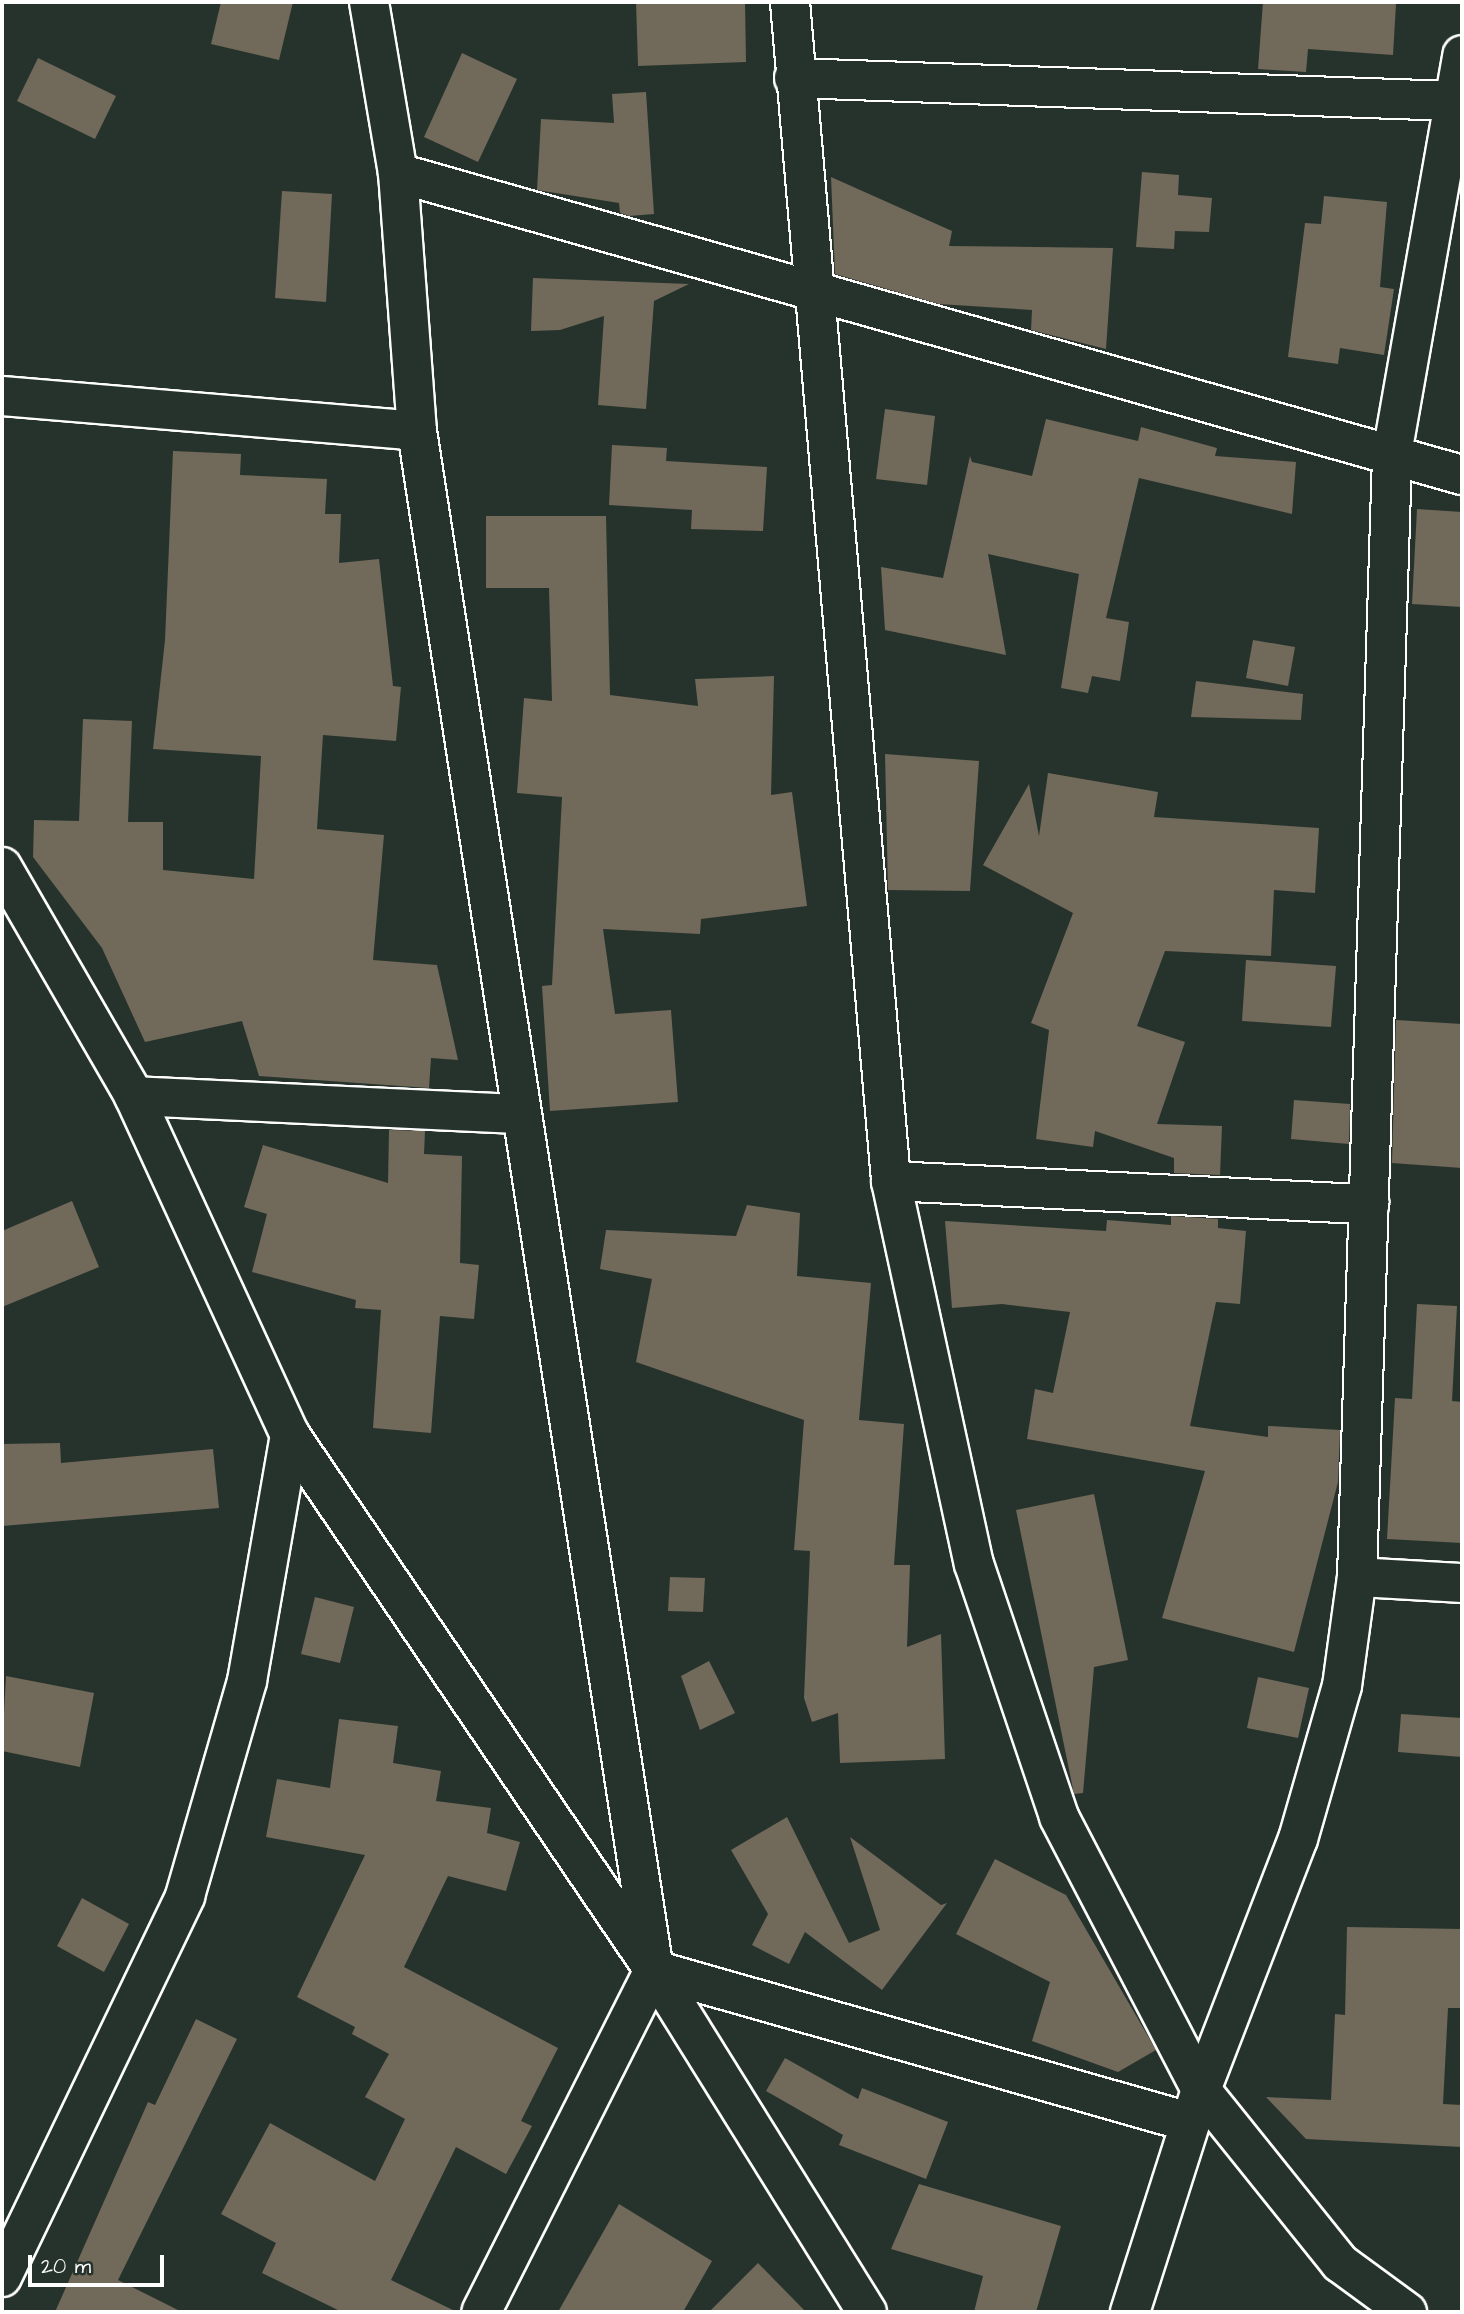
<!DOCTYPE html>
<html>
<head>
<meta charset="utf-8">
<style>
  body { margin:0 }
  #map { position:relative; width:1464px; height:2314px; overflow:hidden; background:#26332d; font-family:"Architects Daughter",sans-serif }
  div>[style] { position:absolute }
  .building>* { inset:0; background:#716959 }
  .roads { filter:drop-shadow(2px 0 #fff) drop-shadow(-2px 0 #fff) drop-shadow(0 2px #fff) drop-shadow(0 -2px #fff) }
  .street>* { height:38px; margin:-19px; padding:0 19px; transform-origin:19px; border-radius:19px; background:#26332d }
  span { translate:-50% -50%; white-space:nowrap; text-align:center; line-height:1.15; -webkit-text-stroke:6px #26332d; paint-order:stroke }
  .frame { position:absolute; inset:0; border:4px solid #fff; pointer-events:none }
  .scale { position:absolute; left:28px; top:2255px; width:136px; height:32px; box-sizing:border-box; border:4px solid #fff; border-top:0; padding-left:9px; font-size:21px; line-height:24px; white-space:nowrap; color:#fff; -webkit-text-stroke:5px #26332d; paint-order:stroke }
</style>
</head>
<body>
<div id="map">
  <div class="building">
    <i style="clip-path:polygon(221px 2px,293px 2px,279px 60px,211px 44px)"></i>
    <i style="clip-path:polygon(636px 2px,745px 2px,746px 62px,638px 66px)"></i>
    <i style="clip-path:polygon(1263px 2px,1396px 4px,1393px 55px,1308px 49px,1306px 72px,1258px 69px)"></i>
    <i style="clip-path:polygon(462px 53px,517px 79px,478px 162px,424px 137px)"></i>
    <i style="clip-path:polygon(38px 58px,116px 96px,95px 139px,17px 101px)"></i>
    <i style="clip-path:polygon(646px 92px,654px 214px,629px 216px,620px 213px,619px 203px,537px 190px,541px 119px,614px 123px,612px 94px)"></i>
    <i style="clip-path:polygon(1142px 172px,1179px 175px,1178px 195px,1212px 198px,1209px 232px,1175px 231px,1174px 249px,1136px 247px)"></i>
    <i style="clip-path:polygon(831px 177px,952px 231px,949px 246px,1113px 248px,1106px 349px,1031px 330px,1032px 310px,939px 304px,835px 274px)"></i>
    <i style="clip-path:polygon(282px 191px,332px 194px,326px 302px,275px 298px)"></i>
    <i style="clip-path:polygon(1324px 196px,1387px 202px,1380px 287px,1394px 289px,1384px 355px,1340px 348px,1338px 364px,1288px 357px,1305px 223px,1321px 224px)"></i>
    <i style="clip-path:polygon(533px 278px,689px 284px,654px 301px,646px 409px,598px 405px,604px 316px,560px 330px,531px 331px)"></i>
    <i style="clip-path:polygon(885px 409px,935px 416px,927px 485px,876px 479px)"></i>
    <i style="clip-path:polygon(1046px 419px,1138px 441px,1141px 427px,1217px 448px,1215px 456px,1296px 462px,1292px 514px,1139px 478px,1106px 618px,1129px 622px,1120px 681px,1092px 676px,1088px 693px,1061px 688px,1079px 574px,988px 554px,1006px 655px,885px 630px,881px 567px,943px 578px,970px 456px,972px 462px,1032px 476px)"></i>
    <i style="clip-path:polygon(612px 445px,667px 448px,666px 461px,767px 467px,763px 531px,691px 529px,692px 510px,609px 505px)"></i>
    <i style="clip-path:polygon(173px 451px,241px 454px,240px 475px,327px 479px,325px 514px,341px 514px,339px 563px,379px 559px,393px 686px,401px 687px,396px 741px,323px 735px,317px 829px,384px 835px,373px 960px,437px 965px,458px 1060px,431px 1058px,429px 1088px,259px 1076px,242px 1021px,145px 1042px,102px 948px,33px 857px,34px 820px,79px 821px,83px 719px,132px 721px,128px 822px,163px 822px,163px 870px,254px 879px,261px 756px,153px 749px,165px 640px)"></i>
    <i style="clip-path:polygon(1417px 509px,1462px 512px,1462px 607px,1412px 604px)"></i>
    <i style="clip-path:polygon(486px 516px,606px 516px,610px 695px,698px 706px,695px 679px,774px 676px,771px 795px,792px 792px,807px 906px,701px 919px,700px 934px,603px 929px,615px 1014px,671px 1010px,678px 1102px,550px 1111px,542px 986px,552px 985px,562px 797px,517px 793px,524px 698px,552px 701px,549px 588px,486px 588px)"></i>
    <i style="clip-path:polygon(1253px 640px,1295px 647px,1288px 686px,1246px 678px)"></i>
    <i style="clip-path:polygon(1196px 681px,1303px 694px,1301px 720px,1191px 717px)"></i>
    <i style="clip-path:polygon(885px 754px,979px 761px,970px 891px,888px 890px)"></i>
    <i style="clip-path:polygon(1048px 773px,1158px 792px,1154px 817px,1319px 828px,1315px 893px,1274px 890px,1271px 956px,1165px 951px,1137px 1026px,1185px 1042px,1157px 1124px,1222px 1126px,1220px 1175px,1174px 1173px,1174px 1158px,1095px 1131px,1093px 1147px,1036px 1139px,1049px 1030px,1031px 1023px,1073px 913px,983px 865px,1029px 784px,1039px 836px)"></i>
    <i style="clip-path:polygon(1246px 960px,1336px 966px,1331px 1027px,1242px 1021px)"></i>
    <i style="clip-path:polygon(1396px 1020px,1462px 1024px,1462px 1168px,1392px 1163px)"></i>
    <i style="clip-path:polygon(1294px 1100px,1350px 1104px,1349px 1144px,1291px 1139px)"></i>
    <i style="clip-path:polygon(389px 1130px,425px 1131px,424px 1154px,462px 1156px,460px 1263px,479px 1265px,474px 1319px,440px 1316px,431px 1433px,373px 1428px,381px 1310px,355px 1308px,356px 1300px,252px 1272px,267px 1214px,244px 1207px,263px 1145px,388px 1183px)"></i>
    <i style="clip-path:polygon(72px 1201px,99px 1267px,2px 1307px,2px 1231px)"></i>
    <i style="clip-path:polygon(747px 1205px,800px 1213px,797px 1276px,871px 1283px,859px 1420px,904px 1424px,894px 1565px,910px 1565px,907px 1647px,941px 1634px,945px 1759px,840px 1763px,838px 1713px,812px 1722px,804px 1698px,810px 1551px,794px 1550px,804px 1420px,636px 1362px,652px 1279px,600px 1269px,606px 1230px,736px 1236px)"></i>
    <i style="clip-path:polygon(1171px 1216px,1218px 1219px,1218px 1228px,1246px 1231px,1240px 1304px,1216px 1302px,1190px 1426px,1268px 1437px,1268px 1426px,1340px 1430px,1338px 1482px,1294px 1652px,1162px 1618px,1205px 1471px,1027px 1439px,1035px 1389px,1053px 1393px,1070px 1312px,1002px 1304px,952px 1308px,945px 1221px,1106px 1231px,1107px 1220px,1171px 1225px)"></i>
    <i style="clip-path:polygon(1417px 1304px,1457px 1306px,1452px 1401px,1462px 1402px,1462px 1543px,1387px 1539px,1395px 1398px,1412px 1399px)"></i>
    <i style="clip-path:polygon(60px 1443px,61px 1463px,213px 1449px,219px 1508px,2px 1526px,2px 1444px)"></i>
    <i style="clip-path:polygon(1094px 1494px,1128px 1660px,1094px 1667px,1083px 1793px,1074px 1794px,1016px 1510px)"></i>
    <i style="clip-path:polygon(670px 1577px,705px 1578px,703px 1612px,668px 1611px)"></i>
    <i style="clip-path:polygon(315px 1597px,354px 1607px,340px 1663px,301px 1654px)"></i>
    <i style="clip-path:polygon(709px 1661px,735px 1713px,700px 1730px,681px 1676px)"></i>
    <i style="clip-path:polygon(6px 1676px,94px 1693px,80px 1767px,2px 1751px)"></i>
    <i style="clip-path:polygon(1258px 1677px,1309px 1688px,1298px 1738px,1247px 1728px)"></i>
    <i style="clip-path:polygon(1401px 1714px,1462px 1718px,1462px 1757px,1398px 1752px)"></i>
    <i style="clip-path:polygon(339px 1719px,398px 1726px,393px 1763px,441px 1771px,436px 1801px,491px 1808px,487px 1833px,520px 1842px,506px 1891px,448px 1876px,404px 1967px,558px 2048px,521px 2121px,532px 2126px,506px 2174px,456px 2147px,391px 2280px,457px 2312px,342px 2312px,262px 2273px,276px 2243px,221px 2214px,270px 2123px,375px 2181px,405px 2119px,365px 2097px,389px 2054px,352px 2034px,355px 2027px,297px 1997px,365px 1855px,266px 1837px,277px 1779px,330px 1788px)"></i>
    <i style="clip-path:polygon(787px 1817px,849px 1943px,880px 1930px,850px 1837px,941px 1905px,947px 1903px,882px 1990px,805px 1932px,789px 1964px,752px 1945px,768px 1914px,731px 1850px)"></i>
    <i style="clip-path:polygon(995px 1859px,1066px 1895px,1156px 2050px,1118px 2072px,1032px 2041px,1050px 1982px,956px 1934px)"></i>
    <i style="clip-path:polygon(82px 1898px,129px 1924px,104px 1972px,57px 1946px)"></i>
    <i style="clip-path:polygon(1347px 1927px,1462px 1929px,1462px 2008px,1448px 2008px,1443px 2104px,1462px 2105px,1462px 2147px,1306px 2139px,1266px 2097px,1331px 2100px,1335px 2014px,1345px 2015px)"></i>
    <i style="clip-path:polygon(196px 2019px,237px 2039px,118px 2280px,182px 2312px,55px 2312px,148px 2102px,155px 2105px)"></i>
    <i style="clip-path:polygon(785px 2058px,858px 2099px,862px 2088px,948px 2122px,926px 2179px,839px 2145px,843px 2135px,766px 2091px)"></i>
    <i style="clip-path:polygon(919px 2184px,1061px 2226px,1036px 2312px,974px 2312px,983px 2276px,891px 2249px)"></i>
    <i style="clip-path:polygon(619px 2204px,712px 2261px,683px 2312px,558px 2312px)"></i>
    <i style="clip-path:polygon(758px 2263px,806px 2312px,709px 2312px)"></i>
  </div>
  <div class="roads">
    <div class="street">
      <i style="left:369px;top:2px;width:173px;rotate:80.4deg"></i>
      <i style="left:398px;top:173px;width:259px;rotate:85.8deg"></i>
      <i style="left:417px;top:431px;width:1557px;rotate:81.25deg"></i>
      <i style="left:654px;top:1970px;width:383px;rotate:116.8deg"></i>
      <i style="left:790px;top:2px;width:1183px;rotate:85.1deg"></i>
      <i style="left:891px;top:1181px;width:392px;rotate:77.8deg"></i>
      <i style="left:974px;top:1564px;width:267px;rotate:71.4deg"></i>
      <i style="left:1059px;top:1817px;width:308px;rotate:62.5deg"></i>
      <i style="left:1201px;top:2090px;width:222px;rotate:51.2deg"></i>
      <i style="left:1340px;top:2263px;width:83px;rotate:36.2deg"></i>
      <i style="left:794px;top:78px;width:659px;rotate:2deg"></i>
      <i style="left:398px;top:173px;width:1106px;rotate:15.85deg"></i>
      <i style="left:2px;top:396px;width:416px;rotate:4.8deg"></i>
      <i style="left:2px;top:867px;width:264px;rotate:60deg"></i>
      <i style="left:134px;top:1096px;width:373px;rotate:65.3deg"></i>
      <i style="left:290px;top:1435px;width:647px;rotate:55.77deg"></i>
      <i style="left:654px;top:1970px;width:403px;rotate:58.1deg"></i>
      <i style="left:134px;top:1096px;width:386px;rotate:2.7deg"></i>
      <i style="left:891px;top:1181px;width:479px;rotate:2.8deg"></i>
      <i style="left:1357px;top:1577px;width:105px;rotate:3.3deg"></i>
      <i style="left:654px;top:1970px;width:556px;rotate:15.86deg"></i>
      <i style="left:2px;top:2277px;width:423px;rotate:-64.3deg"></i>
      <i style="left:185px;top:1896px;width:224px;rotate:-73.9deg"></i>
      <i style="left:247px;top:1681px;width:250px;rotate:-80.1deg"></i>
      <i style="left:1130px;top:2312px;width:233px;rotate:-72.3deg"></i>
      <i style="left:1201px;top:2090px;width:269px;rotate:-68.9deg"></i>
      <i style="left:1298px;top:1839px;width:159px;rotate:-74deg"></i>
      <i style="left:1342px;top:1686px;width:110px;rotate:-82.2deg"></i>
      <i style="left:1357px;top:1577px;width:1124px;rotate:-88.21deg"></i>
      <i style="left:1392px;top:454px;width:405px;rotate:-80deg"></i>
    </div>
  </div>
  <div class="frame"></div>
  <div class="scale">20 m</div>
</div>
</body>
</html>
